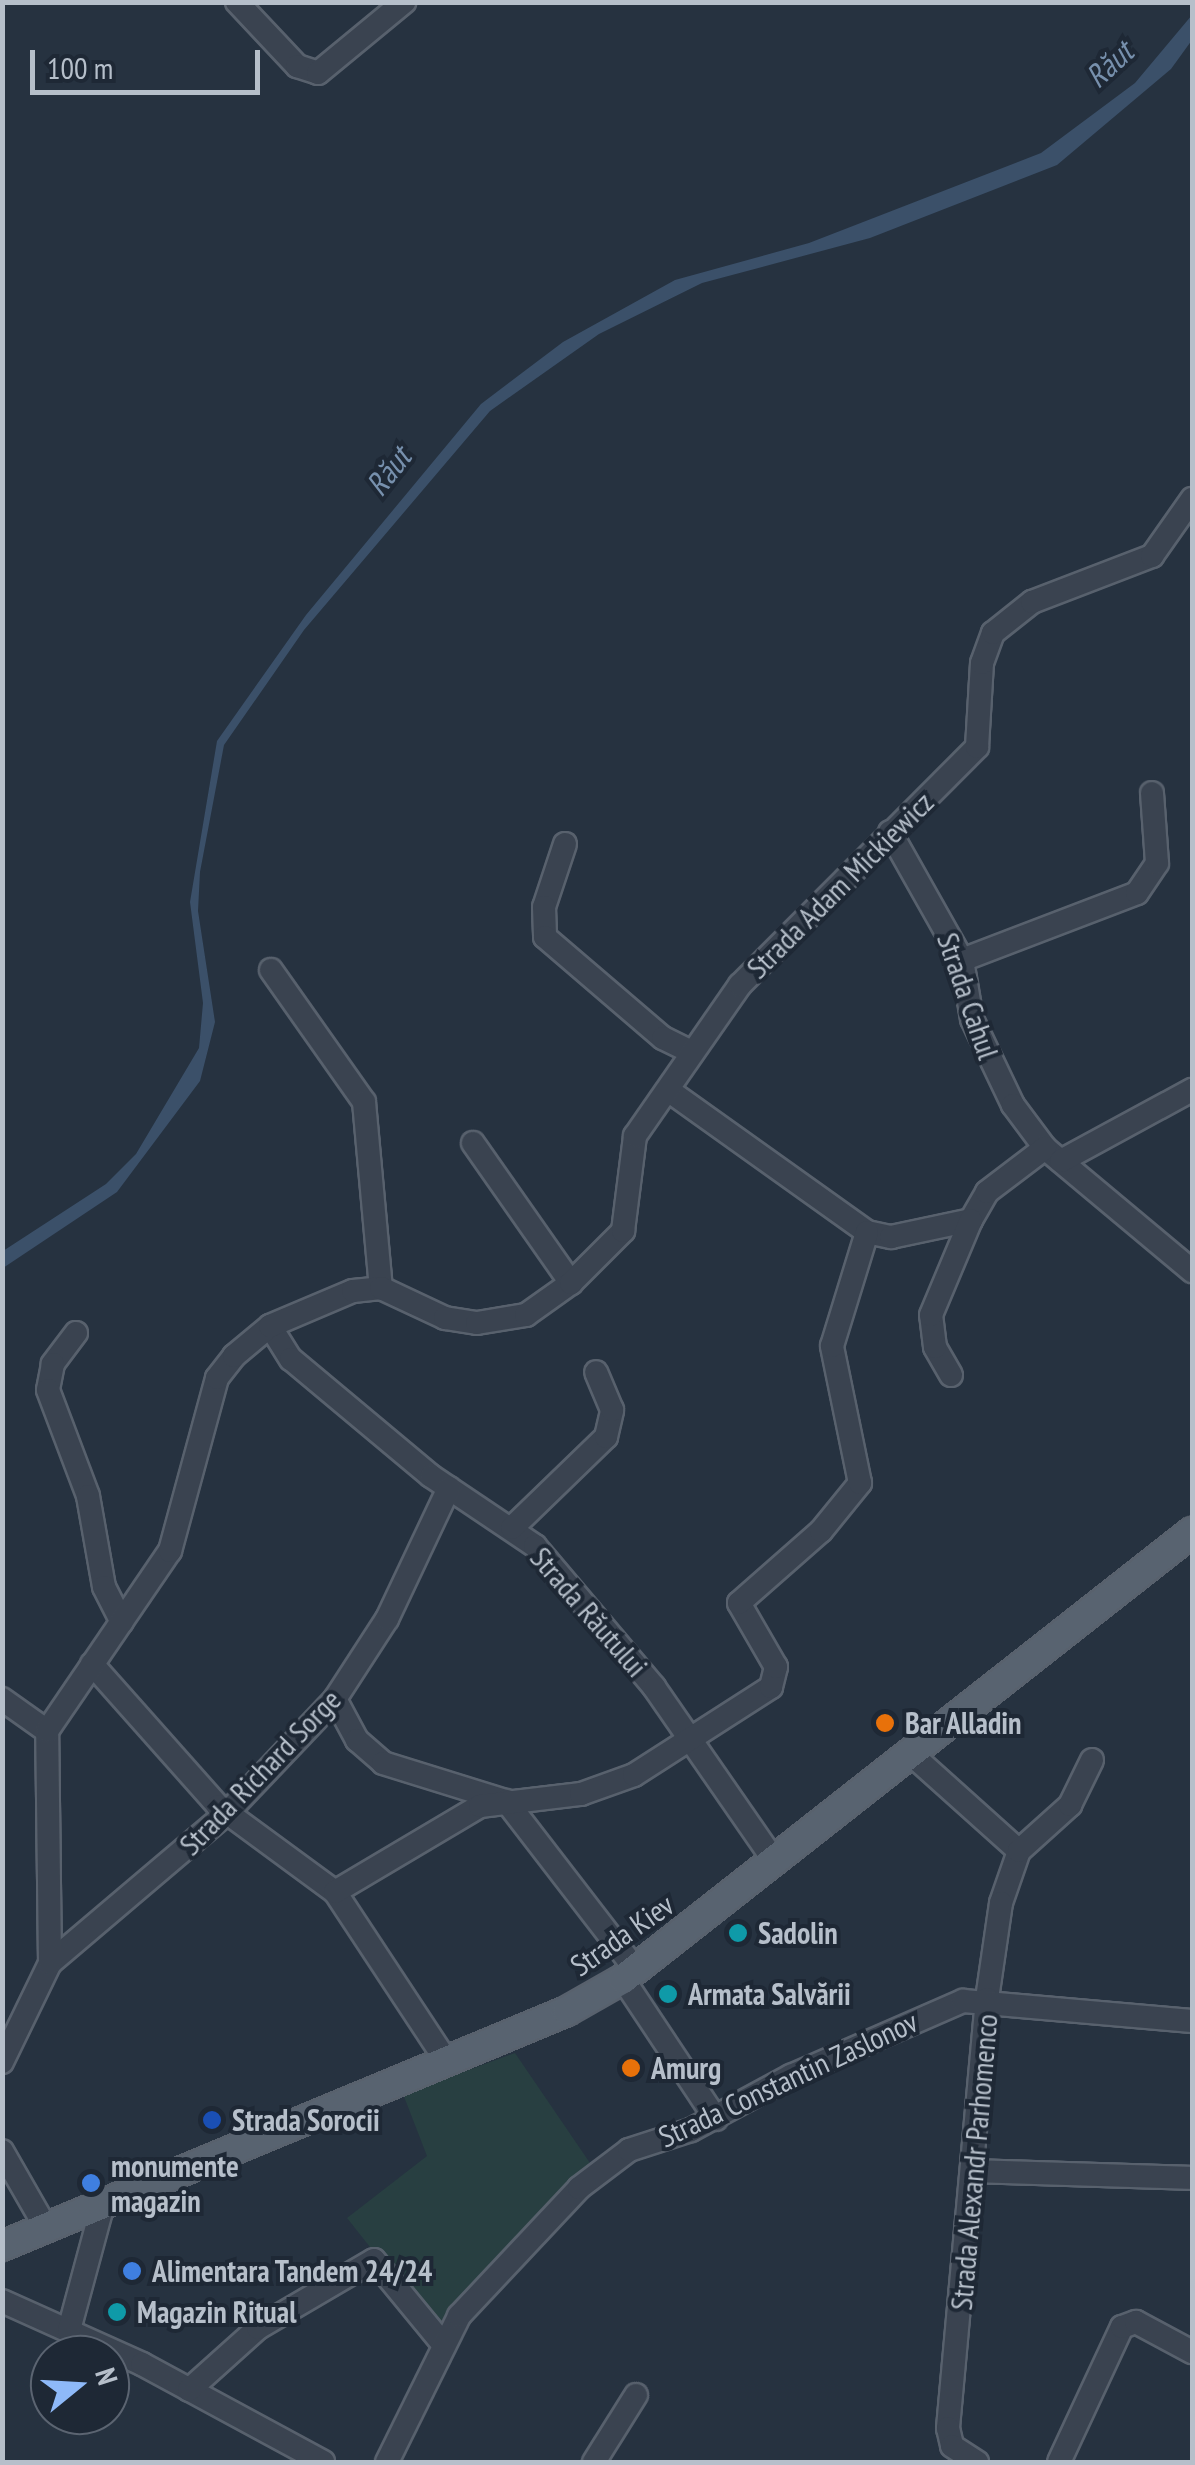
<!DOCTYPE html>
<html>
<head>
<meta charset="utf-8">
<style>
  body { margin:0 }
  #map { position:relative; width:1195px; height:2465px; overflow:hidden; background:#263240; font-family:"PT Sans Narrow",sans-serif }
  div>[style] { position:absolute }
  .green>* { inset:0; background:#283f41 }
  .water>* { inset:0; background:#3b5069 }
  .roads { filter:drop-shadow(2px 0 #58616d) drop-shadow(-2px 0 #58616d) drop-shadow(0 2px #58616d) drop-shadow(0 -2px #58616d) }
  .minor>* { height:22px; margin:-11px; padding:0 11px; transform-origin:11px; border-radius:11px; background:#3a4350 }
  .major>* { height:28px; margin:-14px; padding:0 14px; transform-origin:14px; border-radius:14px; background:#586370 }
  .dots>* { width:28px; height:28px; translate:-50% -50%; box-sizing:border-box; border:5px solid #1e2835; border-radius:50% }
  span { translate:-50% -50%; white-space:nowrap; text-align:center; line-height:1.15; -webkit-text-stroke:8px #1e2835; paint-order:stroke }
  .street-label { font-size:30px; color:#b6bfca }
  .poi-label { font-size:30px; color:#b6bfca; font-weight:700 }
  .left { translate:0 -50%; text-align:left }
  .water-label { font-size:32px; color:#7790ad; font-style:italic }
  .frame { position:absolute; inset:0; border:5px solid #b6bfca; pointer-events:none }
  .north { position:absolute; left:30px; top:2335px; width:100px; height:100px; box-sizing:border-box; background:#1e2835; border:2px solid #5b6471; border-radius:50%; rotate:72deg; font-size:28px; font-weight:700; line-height:40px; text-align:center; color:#b6bfca }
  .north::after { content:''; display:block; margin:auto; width:35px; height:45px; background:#8eb9f8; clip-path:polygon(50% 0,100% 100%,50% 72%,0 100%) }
  .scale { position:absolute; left:30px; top:50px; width:230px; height:45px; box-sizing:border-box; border:5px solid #b6bfca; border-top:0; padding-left:12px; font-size:30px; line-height:35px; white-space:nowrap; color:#b6bfca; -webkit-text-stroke:8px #1e2835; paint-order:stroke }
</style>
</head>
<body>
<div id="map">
  <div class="green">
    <i style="clip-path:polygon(515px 2053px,590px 2163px,438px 2333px,347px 2218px,427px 2156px,403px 2094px)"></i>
  </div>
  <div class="water">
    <i style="clip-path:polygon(1192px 15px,1192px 40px,1171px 69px,1057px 165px,870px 238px,702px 283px,599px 334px,490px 411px,304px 630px,224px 745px,200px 872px,198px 911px,215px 1022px,200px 1081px,117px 1192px,3px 1268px,3px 1251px,106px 1184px,136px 1154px,199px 1048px,203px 1003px,190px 902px,217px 741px,306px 615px,481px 404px,563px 342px,675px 280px,809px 243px,1041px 153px,1135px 83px)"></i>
  </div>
  <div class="roads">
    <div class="minor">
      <i style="left:237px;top:2px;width:88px;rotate:46.8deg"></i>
      <i style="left:297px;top:66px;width:22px;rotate:18deg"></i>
      <i style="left:318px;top:73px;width:112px;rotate:-39.5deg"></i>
      <i style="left:890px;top:832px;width:147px;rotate:60.6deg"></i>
      <i style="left:962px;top:960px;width:60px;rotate:80.4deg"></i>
      <i style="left:972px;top:1019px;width:95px;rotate:64.5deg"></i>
      <i style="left:1013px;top:1105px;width:54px;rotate:53.3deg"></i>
      <i style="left:1045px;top:1148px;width:192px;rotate:39.9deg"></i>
      <i style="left:565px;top:844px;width:66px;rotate:108.4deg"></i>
      <i style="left:544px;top:907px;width:30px;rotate:88deg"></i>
      <i style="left:545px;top:937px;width:155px;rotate:40.6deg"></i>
      <i style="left:663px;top:1038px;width:32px;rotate:26deg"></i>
      <i style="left:962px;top:960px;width:187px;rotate:-20.9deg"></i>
      <i style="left:1137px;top:893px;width:36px;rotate:-56deg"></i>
      <i style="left:1157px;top:863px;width:70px;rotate:-94.1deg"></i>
      <i style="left:271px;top:970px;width:161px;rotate:54.8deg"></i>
      <i style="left:364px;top:1102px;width:187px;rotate:84.8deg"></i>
      <i style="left:668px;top:1090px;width:244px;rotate:35.5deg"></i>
      <i style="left:867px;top:1232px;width:25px;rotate:12deg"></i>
      <i style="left:891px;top:1237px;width:82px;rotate:-12deg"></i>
      <i style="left:971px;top:1220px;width:32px;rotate:-60deg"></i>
      <i style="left:987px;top:1192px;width:73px;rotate:-37.2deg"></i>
      <i style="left:473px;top:1143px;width:171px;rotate:55deg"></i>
      <i style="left:1061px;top:1161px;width:149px;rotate:-28.5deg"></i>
      <i style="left:270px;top:1326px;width:39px;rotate:58deg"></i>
      <i style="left:291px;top:1359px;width:182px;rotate:39.9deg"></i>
      <i style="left:431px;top:1476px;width:125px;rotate:33.9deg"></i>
      <i style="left:535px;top:1546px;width:185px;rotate:49.8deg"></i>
      <i style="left:654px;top:1687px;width:213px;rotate:55.3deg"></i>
      <i style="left:76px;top:1333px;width:39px;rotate:127deg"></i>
      <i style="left:53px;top:1364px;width:26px;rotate:101deg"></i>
      <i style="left:48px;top:1390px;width:113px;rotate:69.3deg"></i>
      <i style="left:88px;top:1496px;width:92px;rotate:80deg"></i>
      <i style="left:104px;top:1587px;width:39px;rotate:63deg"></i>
      <i style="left:951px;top:1375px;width:32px;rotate:-120deg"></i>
      <i style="left:935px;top:1347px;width:32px;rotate:-97deg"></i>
      <i style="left:931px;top:1315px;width:103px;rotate:-67.2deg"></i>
      <i style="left:512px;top:1528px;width:131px;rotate:-44.1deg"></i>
      <i style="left:606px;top:1437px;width:28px;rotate:-77deg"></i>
      <i style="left:612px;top:1410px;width:41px;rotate:-112.8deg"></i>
      <i style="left:92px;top:1664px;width:190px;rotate:48.4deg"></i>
      <i style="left:218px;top:1806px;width:145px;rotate:36.3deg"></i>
      <i style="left:335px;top:1892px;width:204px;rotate:56.6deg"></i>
      <i style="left:2px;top:1699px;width:55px;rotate:35.4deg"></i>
      <i style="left:335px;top:1699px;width:47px;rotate:61.8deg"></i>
      <i style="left:357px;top:1740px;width:35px;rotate:41deg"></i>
      <i style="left:383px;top:1763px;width:129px;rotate:17.2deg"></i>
      <i style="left:506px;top:1801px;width:213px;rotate:52.4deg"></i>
      <i style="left:911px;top:1754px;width:145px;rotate:41.9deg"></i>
      <i style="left:1019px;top:1851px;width:55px;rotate:109.1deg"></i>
      <i style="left:1001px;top:1903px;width:97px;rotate:98.3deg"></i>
      <i style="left:987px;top:1999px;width:431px;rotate:95.2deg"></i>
      <i style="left:948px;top:2428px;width:18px;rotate:77deg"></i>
      <i style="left:952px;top:2446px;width:30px;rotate:33deg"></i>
      <i style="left:1019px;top:1851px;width:69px;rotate:-42deg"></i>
      <i style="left:1070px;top:1805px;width:50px;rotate:-63.9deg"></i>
      <i style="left:335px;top:1892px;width:169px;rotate:-30.7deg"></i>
      <i style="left:480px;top:1806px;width:102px;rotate:-6.8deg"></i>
      <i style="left:581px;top:1794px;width:56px;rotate:-19.7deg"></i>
      <i style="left:634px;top:1775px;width:163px;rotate:-32.7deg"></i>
      <i style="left:771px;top:1687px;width:21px;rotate:-76deg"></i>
      <i style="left:776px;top:1667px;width:74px;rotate:-120deg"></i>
      <i style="left:739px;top:1603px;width:109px;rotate:-41.3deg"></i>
      <i style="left:821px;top:1531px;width:62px;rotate:-50.9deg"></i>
      <i style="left:860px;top:1483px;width:140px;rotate:-101.6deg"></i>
      <i style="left:832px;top:1346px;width:119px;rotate:-72.9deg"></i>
      <i style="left:50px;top:1963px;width:232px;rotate:-40.3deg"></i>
      <i style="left:227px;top:1813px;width:157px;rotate:-46.5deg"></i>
      <i style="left:335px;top:1699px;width:95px;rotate:-57deg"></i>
      <i style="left:387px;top:1619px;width:145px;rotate:-64.7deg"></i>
      <i style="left:623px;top:1979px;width:168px;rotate:56.4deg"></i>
      <i style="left:2px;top:2062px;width:110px;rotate:-64.1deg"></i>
      <i style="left:50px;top:1963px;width:232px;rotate:-90.7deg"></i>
      <i style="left:47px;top:1731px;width:218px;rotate:-55.7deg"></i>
      <i style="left:170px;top:1551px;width:179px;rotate:-74.8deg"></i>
      <i style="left:217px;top:1378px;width:28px;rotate:-52deg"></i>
      <i style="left:234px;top:1356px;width:47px;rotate:-39.8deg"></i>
      <i style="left:270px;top:1326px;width:90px;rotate:-22.9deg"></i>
      <i style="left:353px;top:1291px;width:28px;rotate:-6deg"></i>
      <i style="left:381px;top:1288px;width:71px;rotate:25.1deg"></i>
      <i style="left:445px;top:1318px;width:32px;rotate:9deg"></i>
      <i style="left:477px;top:1323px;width:50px;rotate:-9.3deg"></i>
      <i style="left:526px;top:1315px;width:55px;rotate:-35.4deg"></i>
      <i style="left:571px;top:1283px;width:74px;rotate:-45deg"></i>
      <i style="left:623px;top:1231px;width:96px;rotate:-82.8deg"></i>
      <i style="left:635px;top:1136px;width:184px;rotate:-55.2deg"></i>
      <i style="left:740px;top:985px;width:336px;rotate:-45.1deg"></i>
      <i style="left:977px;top:747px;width:84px;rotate:-86.6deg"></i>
      <i style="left:982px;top:663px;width:32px;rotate:-70deg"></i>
      <i style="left:993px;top:633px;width:50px;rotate:-38.5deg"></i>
      <i style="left:1032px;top:602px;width:129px;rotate:-21deg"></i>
      <i style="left:1152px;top:556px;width:70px;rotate:-54.9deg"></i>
      <i style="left:2px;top:2151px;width:86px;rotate:60.2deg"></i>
      <i style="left:974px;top:2171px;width:218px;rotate:1.8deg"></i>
      <i style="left:2px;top:2301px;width:154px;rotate:24.2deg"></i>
      <i style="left:142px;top:2364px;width:206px;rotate:28.4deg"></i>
      <i style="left:69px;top:2330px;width:135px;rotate:-74.9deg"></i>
      <i style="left:189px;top:2390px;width:93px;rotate:-41.9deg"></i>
      <i style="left:258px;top:2328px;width:134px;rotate:-30.4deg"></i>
      <i style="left:374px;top:2260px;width:109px;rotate:50.6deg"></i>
      <i style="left:387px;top:2462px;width:163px;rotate:-63.7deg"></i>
      <i style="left:459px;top:2316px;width:175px;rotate:-46.8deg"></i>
      <i style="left:579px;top:2188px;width:63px;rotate:-37.2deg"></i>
      <i style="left:629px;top:2150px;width:65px;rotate:-17.9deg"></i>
      <i style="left:691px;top:2130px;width:114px;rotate:-28.4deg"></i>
      <i style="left:791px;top:2076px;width:188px;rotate:-23.6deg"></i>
      <i style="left:963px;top:2001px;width:230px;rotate:5deg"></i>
      <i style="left:594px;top:2462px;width:79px;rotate:-57.9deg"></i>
      <i style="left:1059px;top:2462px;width:149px;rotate:-65deg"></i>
      <i style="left:1122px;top:2327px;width:15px;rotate:-20deg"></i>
      <i style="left:1136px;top:2322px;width:64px;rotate:28.2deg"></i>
    </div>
    <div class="major">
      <i style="left:2px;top:2246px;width:612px;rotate:-22.58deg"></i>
      <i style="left:567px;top:2011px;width:64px;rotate:-29.7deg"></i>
      <i style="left:623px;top:1979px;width:724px;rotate:-38.15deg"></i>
    </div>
  </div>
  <div class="dots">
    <i style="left:885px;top:1723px;background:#e8710a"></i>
    <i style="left:738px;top:1933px;background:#0f9aa8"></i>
    <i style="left:668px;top:1994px;background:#0f9aa8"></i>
    <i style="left:631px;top:2068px;background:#e8710a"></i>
    <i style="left:212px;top:2120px;background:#1a4fb4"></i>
    <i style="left:91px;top:2183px;background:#3f7fe0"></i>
    <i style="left:132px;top:2271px;background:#3f7fe0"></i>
    <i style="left:117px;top:2312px;background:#0f9aa8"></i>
  </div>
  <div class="street-label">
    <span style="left:840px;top:885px;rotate:-45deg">Strada Adam Mickiewicz</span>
    <span style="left:968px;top:996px;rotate:71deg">Strada Cahul</span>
    <span style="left:589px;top:1612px;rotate:49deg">Strada Răutului</span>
    <span style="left:260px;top:1772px;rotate:-46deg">Strada Richard Sorge</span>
    <span style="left:622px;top:1935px;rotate:-35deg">Strada Kiev</span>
    <span style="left:788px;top:2079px;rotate:-25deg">Strada Constantin Zaslonov</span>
    <span style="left:974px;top:2162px;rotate:-85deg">Strada Alexandr Parhomenco</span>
  </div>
  <div class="poi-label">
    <span class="left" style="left:905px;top:1723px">Bar Alladin</span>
    <span class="left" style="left:758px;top:1933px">Sadolin</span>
    <span class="left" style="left:688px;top:1994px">Armata Salvării</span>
    <span class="left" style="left:651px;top:2068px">Amurg</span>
    <span class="left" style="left:232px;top:2120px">Strada Sorocii</span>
    <span class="left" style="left:111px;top:2183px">monumente<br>magazin</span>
    <span class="left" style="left:152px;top:2271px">Alimentara Tandem 24/24</span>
    <span class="left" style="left:137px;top:2312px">Magazin Ritual</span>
  </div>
  <div class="water-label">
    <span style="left:1109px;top:64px;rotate:-43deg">Răut</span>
    <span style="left:388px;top:471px;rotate:-52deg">Răut</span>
  </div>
  <div class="frame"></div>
  <div class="north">N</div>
  <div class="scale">100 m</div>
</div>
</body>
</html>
